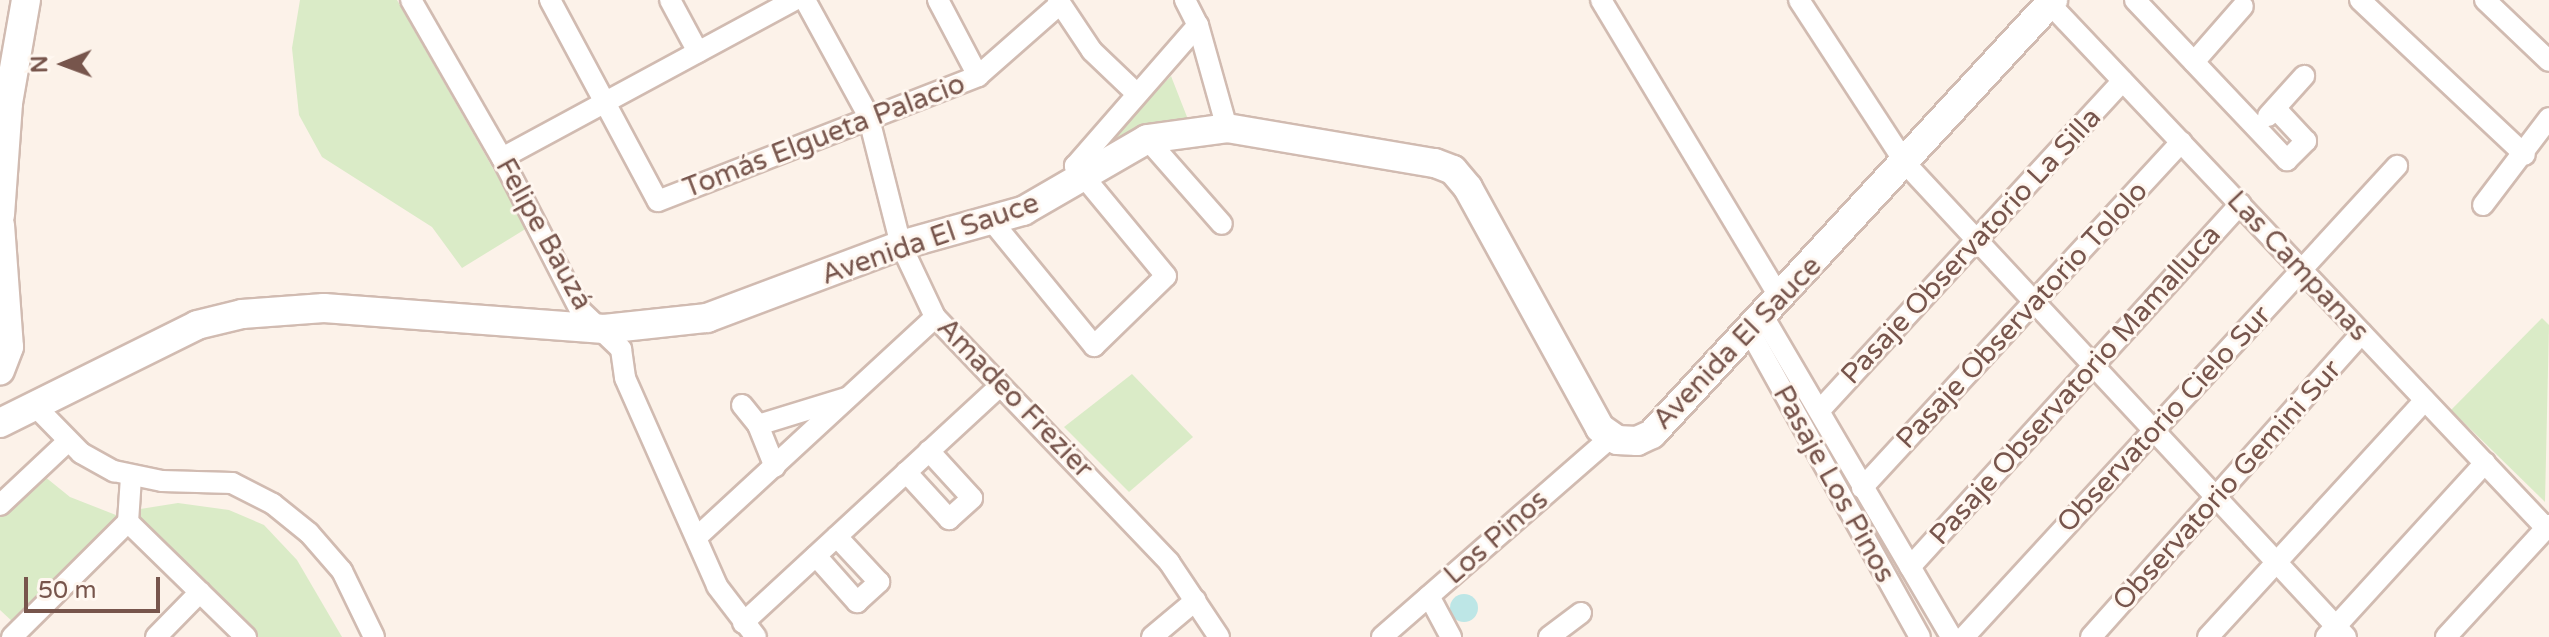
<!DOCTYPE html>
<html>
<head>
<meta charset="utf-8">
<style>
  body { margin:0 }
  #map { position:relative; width:2549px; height:637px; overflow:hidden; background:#fcf2e9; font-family:"Varela Round",sans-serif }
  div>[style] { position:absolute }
  .green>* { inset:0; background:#daebc7 }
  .water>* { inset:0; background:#bde6e6 }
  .round { border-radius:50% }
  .roads { filter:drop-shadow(2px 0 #d1bbb1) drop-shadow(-2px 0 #d1bbb1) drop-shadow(0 2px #d1bbb1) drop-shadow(0 -2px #d1bbb1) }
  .street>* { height:20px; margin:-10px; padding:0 10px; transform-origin:10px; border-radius:10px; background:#fff }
  .secondary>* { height:28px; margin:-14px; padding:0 14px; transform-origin:14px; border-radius:14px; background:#fff }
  span { translate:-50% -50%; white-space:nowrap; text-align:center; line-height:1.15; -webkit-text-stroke:6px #fff7f0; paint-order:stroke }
  .street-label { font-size:28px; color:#77554c }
  .north { position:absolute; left:24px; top:24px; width:80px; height:80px; -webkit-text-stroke:6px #fff7f0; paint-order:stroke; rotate:269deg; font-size:22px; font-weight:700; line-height:32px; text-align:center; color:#77554c }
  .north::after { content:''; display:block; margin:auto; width:28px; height:36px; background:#77554c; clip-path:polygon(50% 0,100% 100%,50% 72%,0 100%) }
  .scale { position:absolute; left:24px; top:577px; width:136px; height:36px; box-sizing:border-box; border:4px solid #77554c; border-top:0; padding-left:10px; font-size:24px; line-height:28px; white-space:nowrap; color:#77554c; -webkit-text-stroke:6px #fff7f0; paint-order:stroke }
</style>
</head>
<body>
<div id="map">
  <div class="green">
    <i style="clip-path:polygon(300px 0,397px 0,527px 228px,462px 268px,432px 227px,322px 157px,299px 115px,292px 48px)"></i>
    <i style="clip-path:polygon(1171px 76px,1189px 122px,1154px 123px,1125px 134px,1093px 158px)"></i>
    <i style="clip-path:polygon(2542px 318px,2549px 325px,2545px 502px,2451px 410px)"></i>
    <i style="clip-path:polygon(1132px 374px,1193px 437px,1129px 492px,1064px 427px)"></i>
    <i style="clip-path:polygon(39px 472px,70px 497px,121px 517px,14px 623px,0 610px,0 514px)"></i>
    <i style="clip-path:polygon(178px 503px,229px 510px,264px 525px,297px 560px,342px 637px,254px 637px,144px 532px,134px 510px)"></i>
  </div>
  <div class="water">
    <i class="round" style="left:1450px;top:594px;width:28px;height:28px"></i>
  </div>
  <div class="roads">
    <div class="street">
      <i style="left:411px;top:0;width:182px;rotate:60.1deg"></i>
      <i style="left:502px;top:158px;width:171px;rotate:62.8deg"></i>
      <i style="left:580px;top:310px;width:57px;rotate:43.6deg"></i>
      <i style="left:621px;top:349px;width:29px;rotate:82deg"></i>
      <i style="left:625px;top:378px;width:227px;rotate:66.1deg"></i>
      <i style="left:717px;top:586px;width:64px;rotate:52.6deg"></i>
      <i style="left:550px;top:0;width:228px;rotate:61.8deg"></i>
      <i style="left:658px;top:201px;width:344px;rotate:-21.3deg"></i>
      <i style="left:978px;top:76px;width:109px;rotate:-41.3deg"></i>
      <i style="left:670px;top:0;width:59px;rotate:61.7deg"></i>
      <i style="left:805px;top:0;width:131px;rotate:61.3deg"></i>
      <i style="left:868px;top:115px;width:134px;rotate:75.8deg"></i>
      <i style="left:901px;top:245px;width:80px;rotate:64.7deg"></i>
      <i style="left:935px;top:317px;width:339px;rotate:46.3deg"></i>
      <i style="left:1169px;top:562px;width:90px;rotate:56.3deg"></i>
      <i style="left:938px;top:0;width:86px;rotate:62.2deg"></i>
      <i style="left:1058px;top:0;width:61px;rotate:56.3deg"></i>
      <i style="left:1092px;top:51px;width:62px;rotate:43.7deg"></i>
      <i style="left:1185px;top:0;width:28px;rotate:63deg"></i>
      <i style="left:1198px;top:25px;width:107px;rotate:74.3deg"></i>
      <i style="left:1601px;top:0;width:348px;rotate:59deg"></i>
      <i style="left:1799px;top:0;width:196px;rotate:56.9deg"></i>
      <i style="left:1906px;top:164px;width:646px;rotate:47.07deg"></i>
      <i style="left:2135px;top:0;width:221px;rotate:46.5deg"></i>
      <i style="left:2287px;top:160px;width:27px;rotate:-45deg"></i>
      <i style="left:2306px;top:141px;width:45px;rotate:-133.2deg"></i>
      <i style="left:2360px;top:0;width:226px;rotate:43.2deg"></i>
      <i style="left:2485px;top:0;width:88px;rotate:43.6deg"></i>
      <i style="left:2050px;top:4px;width:722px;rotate:46.57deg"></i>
      <i style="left:2194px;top:62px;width:74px;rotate:-48.8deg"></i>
      <i style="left:2268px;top:116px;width:54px;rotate:-48deg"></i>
      <i style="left:1147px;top:139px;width:113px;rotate:48.6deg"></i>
      <i style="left:502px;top:158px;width:332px;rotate:-28.4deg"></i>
      <i style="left:2483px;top:205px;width:109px;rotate:-52.8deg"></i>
      <i style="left:991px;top:220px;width:163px;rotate:50.7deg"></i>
      <i style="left:1094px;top:346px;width:100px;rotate:-44.2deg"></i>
      <i style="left:1166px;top:276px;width:143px;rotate:-129.6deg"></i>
      <i style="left:1075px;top:166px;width:187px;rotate:-48.9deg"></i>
      <i style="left:1763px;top:316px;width:372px;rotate:59.6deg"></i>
      <i style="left:1749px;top:330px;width:351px;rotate:60.9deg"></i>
      <i style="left:742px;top:405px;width:26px;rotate:51deg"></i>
      <i style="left:758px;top:425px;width:45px;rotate:68deg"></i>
      <i style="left:37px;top:408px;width:63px;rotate:45.6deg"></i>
      <i style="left:81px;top:453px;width:38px;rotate:29deg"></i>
      <i style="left:114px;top:471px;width:49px;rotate:11.8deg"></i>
      <i style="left:162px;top:481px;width:70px;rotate:1.6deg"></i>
      <i style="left:232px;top:483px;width:46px;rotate:27.1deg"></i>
      <i style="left:273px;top:504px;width:46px;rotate:38.9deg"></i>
      <i style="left:309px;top:533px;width:50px;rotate:49deg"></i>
      <i style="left:342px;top:571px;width:73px;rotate:64.1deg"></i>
      <i style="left:1820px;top:410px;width:447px;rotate:-47.4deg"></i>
      <i style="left:758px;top:425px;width:92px;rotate:-17.1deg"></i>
      <i style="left:906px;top:472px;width:64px;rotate:47.5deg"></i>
      <i style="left:949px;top:519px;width:31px;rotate:-42deg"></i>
      <i style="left:972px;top:498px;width:64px;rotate:-132.5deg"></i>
      <i style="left:131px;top:477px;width:45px;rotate:93.8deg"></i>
      <i style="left:128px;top:522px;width:165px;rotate:44.3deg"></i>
      <i style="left:1862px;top:488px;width:471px;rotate:-47.3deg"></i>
      <i style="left:0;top:505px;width:92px;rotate:-43.2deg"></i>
      <i style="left:697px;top:537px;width:324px;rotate:-42.7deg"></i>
      <i style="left:816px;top:556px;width:62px;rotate:48.3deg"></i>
      <i style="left:857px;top:602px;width:30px;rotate:-42deg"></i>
      <i style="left:879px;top:582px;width:62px;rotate:-133deg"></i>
      <i style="left:1910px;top:567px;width:491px;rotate:-47.7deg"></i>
      <i style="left:1429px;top:596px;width:47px;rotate:61.8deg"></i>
      <i style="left:743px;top:623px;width:348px;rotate:-42.7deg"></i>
      <i style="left:12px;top:637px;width:163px;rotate:-44.8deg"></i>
      <i style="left:156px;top:637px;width:63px;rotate:-45.6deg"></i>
      <i style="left:1152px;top:637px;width:57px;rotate:-40.1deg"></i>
      <i style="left:1382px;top:637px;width:304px;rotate:-41.1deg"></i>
      <i style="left:1549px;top:637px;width:40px;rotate:-37deg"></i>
      <i style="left:1964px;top:637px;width:640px;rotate:-47.41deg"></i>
      <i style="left:2091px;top:637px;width:407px;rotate:-48.3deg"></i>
      <i style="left:2208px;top:637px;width:321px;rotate:-47.5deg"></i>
      <i style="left:2326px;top:637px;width:236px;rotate:-47.6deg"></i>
      <i style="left:2446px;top:637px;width:152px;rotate:-47.4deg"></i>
    </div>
    <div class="secondary">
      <i style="left:0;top:215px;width:112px;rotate:-85.9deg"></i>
      <i style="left:8px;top:103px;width:105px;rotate:-80.1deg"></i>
      <i style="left:0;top:225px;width:122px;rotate:85.8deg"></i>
      <i style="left:9px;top:347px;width:25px;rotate:111deg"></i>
      <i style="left:0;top:423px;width:220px;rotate:-26.4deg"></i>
      <i style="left:197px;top:325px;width:46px;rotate:-13.7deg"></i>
      <i style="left:242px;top:314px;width:82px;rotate:-4.2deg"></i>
      <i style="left:324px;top:308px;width:281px;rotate:4.3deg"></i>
      <i style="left:604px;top:329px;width:104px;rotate:-6.1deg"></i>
      <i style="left:707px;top:318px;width:207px;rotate:-20.6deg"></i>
      <i style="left:901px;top:245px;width:127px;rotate:-15.6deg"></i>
      <i style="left:1023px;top:211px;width:143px;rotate:-30.1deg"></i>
      <i style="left:1147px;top:139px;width:81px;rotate:-7.8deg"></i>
      <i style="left:1227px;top:128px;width:211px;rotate:9.6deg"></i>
      <i style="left:1435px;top:163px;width:19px;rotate:21deg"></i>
      <i style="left:1453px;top:170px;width:23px;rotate:50deg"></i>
      <i style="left:1468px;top:188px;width:274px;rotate:61.2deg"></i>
      <i style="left:1600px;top:428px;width:21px;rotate:35deg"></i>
      <i style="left:1617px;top:440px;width:20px;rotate:3deg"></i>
      <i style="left:1637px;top:441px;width:17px;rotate:-25deg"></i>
      <i style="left:1652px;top:434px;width:591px;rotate:-47.26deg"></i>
    </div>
  </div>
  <div class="street-label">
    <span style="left:824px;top:136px;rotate:-21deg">Tomás Elgueta Palacio</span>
    <span style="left:544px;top:234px;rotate:61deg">Felipe Bauzá</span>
    <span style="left:930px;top:239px;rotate:-19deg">Avenida El Sauce</span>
    <span style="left:1971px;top:246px;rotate:-47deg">Pasaje Observatorio La Silla</span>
    <span style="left:2298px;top:266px;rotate:47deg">Las Campanas</span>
    <span style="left:2022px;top:315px;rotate:-47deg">Pasaje Observatorio Tololo</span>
    <span style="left:1737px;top:343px;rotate:-46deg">Avenida El Sauce</span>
    <span style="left:2075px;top:385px;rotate:-48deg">Pasaje Observatorio Mamalluca</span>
    <span style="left:1015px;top:398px;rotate:46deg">Amadeo Frezier</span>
    <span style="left:2164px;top:419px;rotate:-47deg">Observatorio Cielo Sur</span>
    <span style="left:1834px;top:484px;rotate:61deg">Pasaje Los Pinos</span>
    <span style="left:2227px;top:485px;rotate:-48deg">Observatorio Gemini Sur</span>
    <span style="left:1496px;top:537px;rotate:-41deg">Los Pinos</span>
  </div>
  <div class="north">N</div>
  <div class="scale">50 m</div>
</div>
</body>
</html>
